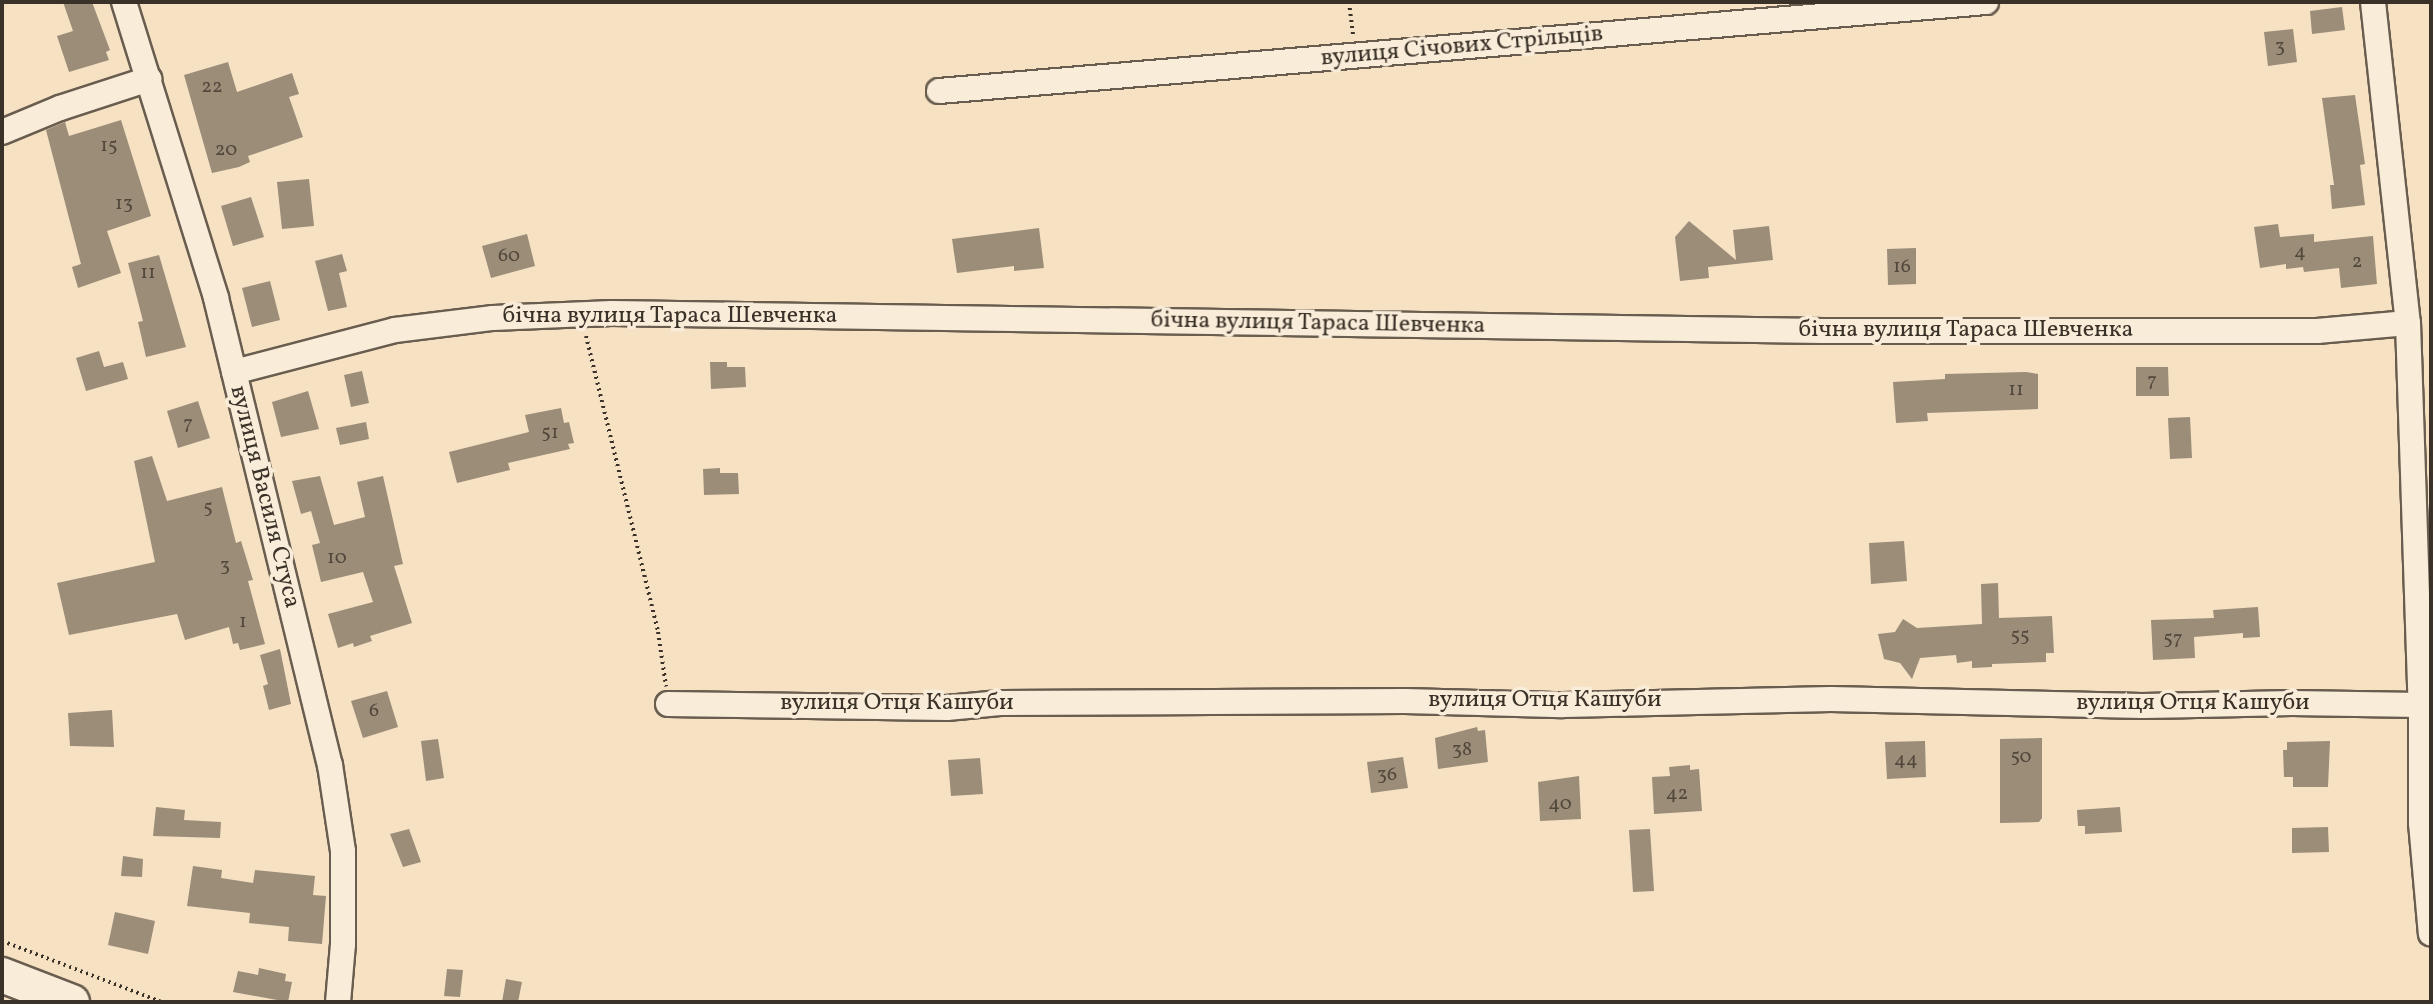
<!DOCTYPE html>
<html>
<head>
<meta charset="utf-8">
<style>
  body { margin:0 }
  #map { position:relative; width:2433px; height:1004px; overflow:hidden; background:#f6e1c3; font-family:Vollkorn,serif }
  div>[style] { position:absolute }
  .building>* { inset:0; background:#9c8d79 }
  .path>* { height:4px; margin-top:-2px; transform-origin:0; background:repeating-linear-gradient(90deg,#3a3128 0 2px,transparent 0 6px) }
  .roads { filter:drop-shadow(2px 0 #695d4f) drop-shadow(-2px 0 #695d4f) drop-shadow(0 2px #695d4f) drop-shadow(0 -2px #695d4f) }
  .street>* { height:24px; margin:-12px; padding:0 12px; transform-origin:12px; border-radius:12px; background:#f9ecd8 }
  .secondary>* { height:34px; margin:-17px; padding:0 17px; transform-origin:17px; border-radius:17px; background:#f9ecd8 }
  span { translate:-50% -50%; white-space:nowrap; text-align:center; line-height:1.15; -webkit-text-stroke:7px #f9ecd8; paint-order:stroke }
  .number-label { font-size:20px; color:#52483c }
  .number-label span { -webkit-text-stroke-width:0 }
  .street-label { font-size:24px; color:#3a3128 }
  .frame { position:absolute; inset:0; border:4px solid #3a3128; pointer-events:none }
</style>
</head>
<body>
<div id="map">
  <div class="building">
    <i style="clip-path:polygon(63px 2px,92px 2px,110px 50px,106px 52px,109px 60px,69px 72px,57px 36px,73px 31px)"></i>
    <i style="clip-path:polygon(2342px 7px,2345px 30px,2312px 34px,2310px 11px)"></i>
    <i style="clip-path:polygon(2293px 29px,2297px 62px,2268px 66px,2264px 32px)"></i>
    <i style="clip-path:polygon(228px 62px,237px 92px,292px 73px,299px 94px,289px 97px,303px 137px,248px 156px,250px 162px,239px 167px,212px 173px,184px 75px)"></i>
    <i style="clip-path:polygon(2355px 95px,2365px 164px,2360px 165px,2365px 205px,2332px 209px,2330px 185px,2334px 185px,2322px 98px)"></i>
    <i style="clip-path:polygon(121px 120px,151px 216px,107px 231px,121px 273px,78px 288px,72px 267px,81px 264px,46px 130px,65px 122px,69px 136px)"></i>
    <i style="clip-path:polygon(309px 179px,314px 226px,282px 229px,277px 182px)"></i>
    <i style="clip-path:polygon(251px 197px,264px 237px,233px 246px,221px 206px)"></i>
    <i style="clip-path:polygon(1689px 221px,1736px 260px,1733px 230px,1769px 226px,1773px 260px,1708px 267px,1709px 278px,1680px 281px,1675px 237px)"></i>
    <i style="clip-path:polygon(2278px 224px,2280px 237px,2314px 234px,2314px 242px,2373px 236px,2377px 284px,2341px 288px,2339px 268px,2304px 272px,2303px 267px,2286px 269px,2286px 264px,2260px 268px,2254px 227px)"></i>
    <i style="clip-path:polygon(1039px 228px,1044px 268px,1014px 271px,1014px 266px,957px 273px,952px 239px)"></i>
    <i style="clip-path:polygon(527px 234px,535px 266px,491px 278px,482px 246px)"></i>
    <i style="clip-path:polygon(1916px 248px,1916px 284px,1888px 285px,1887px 249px)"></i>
    <i style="clip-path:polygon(342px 254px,347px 271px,339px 273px,347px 307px,328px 311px,315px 261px)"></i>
    <i style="clip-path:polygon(159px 255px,186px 347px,146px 357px,138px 322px,143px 321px,128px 263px)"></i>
    <i style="clip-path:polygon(270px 281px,280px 320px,252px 327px,242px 288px)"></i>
    <i style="clip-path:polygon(99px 351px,104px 367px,123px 362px,128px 379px,86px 391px,76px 358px)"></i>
    <i style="clip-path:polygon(710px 362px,727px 362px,727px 367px,745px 367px,746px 387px,711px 389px)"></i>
    <i style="clip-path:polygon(2136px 367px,2168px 367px,2169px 396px,2136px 396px)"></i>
    <i style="clip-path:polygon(362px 371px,369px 403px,351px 407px,344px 375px)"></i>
    <i style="clip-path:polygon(2026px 372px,2038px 374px,2038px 409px,1927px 413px,1928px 421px,1896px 423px,1893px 382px,1945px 379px,1945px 374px)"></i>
    <i style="clip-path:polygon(308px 391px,319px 429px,281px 437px,272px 402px)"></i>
    <i style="clip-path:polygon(198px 401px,210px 438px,178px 448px,167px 411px)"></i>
    <i style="clip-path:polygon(561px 408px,564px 423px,569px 422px,574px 443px,568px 444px,570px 449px,508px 463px,510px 470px,457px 483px,449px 452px,529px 432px,525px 415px)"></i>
    <i style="clip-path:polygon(2190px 417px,2192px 458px,2170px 459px,2168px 418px)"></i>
    <i style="clip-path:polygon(366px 422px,369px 439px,340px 445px,336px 428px)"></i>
    <i style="clip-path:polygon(152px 456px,167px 501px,222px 487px,236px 543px,241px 541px,253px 580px,248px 581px,265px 644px,240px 650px,238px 643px,233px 644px,229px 627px,185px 640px,177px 614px,69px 635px,57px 583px,155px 562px,134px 461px)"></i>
    <i style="clip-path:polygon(720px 468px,720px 473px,738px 473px,739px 494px,704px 495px,703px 469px)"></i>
    <i style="clip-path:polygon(320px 476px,334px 525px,365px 517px,357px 482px,383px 476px,403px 564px,394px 566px,412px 623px,370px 636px,372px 641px,354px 647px,353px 643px,338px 648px,328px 614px,373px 602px,363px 572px,321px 582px,312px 545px,320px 543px,311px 511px,301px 514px,292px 481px)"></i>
    <i style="clip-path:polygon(1904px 541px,1907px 581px,1871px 584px,1869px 543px)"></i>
    <i style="clip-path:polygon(1998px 583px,1999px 618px,2052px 616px,2054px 653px,2046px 653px,2046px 662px,1992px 664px,1992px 667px,1972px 668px,1972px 661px,1957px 663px,1956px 655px,1920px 658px,1912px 679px,1900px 663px,1884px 659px,1878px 634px,1895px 632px,1903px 619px,1917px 628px,1982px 624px,1981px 584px)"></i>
    <i style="clip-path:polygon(2258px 607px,2260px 637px,2243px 638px,2243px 633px,2194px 637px,2195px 658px,2153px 660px,2151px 620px,2214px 618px,2213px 610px)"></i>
    <i style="clip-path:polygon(280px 649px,291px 704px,269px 710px,263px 686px,268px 684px,260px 655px)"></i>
    <i style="clip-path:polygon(387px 691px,398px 727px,363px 738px,351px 701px)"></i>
    <i style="clip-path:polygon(112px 710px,114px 747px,70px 746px,68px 713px)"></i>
    <i style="clip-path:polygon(1477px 727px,1478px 731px,1485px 730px,1488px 762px,1438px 769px,1435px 738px)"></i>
    <i style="clip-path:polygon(2042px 738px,2042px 818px,2039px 822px,2000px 823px,2000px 739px)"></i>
    <i style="clip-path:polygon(438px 739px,444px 778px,426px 781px,421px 741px)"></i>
    <i style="clip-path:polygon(1925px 741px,1926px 777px,1887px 779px,1885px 742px)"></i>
    <i style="clip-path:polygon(2330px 741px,2328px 787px,2293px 787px,2293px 777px,2284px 777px,2283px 750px,2287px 750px,2287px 742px)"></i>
    <i style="clip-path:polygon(1403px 757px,1408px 788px,1371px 793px,1367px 762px)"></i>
    <i style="clip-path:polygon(980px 758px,983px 794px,951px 796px,948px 760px)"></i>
    <i style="clip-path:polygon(1690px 765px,1690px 770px,1699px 769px,1702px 811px,1654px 814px,1652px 777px,1670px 776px,1669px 767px)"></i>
    <i style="clip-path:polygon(1579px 776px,1581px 819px,1540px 821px,1538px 782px)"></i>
    <i style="clip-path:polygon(156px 807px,185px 810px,184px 820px,221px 822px,220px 838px,153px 836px)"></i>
    <i style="clip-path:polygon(2120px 807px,2122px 832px,2085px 834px,2085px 826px,2078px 826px,2077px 810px)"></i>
    <i style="clip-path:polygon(2328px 827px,2329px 852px,2292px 853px,2292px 828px)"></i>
    <i style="clip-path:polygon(409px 829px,421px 862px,403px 867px,390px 834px)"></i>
    <i style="clip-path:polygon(1650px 829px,1654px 891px,1633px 892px,1629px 830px)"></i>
    <i style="clip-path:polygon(123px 856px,143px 859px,142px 877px,121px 876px)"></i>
    <i style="clip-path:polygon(193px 866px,222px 870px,221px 878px,253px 883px,255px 870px,315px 876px,313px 895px,326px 896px,322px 944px,288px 941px,289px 927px,249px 923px,250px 913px,187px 906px)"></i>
    <i style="clip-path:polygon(115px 912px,155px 921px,148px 954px,108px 945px)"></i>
    <i style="clip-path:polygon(259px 968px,286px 974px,285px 981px,292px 982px,288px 1002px,233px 992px,238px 971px,258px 975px)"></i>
    <i style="clip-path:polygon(447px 969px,463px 970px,460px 997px,444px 996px)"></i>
    <i style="clip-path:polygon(506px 979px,522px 982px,518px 1002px,502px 1002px)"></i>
  </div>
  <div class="path">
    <i style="left:1349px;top:2px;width:34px;rotate:83deg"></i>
    <i style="left:586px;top:336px;width:305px;rotate:76.3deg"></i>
    <i style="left:658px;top:632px;width:55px;rotate:81.6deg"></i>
    <i style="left:2px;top:941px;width:171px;rotate:20.9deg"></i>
  </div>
  <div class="roads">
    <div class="street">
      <i style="left:124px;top:2px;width:310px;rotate:72.7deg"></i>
      <i style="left:216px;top:298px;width:481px;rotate:76.3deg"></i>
      <i style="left:330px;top:765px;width:87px;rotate:81.4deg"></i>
      <i style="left:343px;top:851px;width:93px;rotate:90deg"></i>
      <i style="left:343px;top:944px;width:58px;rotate:94.9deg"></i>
      <i style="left:2373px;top:2px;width:323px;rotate:83.8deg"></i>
      <i style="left:2408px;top:323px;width:382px;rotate:88.1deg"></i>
      <i style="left:2421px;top:705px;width:118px;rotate:90deg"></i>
      <i style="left:2421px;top:823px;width:111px;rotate:84.9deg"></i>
      <i style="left:939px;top:91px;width:1051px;rotate:-4.86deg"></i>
      <i style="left:2px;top:132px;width:63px;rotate:-22.5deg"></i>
      <i style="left:60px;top:108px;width:94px;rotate:-18deg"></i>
      <i style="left:234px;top:372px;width:166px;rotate:-14.6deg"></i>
      <i style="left:395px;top:330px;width:99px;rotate:-7deg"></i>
      <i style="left:493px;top:318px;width:119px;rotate:-2.4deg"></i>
      <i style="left:612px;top:313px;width:1211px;rotate:0.85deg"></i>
      <i style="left:1823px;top:331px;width:494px"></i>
      <i style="left:2317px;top:331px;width:91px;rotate:-5deg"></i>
      <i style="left:668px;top:704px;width:279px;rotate:0.8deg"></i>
      <i style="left:947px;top:708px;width:53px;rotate:-5.4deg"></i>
      <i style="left:1000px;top:703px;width:405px;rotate:-0.3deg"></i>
      <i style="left:1405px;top:701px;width:158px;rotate:1.5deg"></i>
      <i style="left:1563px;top:705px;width:268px;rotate:-1.3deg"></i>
      <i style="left:1831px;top:699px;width:311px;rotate:1.3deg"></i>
      <i style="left:2142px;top:706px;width:150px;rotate:-1.1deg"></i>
      <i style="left:2292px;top:703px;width:129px;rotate:0.9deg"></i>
    </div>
    <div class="secondary">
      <i style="left:2px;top:975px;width:75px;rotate:21.1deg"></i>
    </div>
  </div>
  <div class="number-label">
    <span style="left:2280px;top:47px">3</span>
    <span style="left:212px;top:87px">22</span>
    <span style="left:109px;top:146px">15</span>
    <span style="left:226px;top:150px">20</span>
    <span style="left:124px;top:204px">13</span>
    <span style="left:2300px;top:252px">4</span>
    <span style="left:509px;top:256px">60</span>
    <span style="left:2357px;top:262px">2</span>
    <span style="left:1902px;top:267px">16</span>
    <span style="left:148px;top:273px">11</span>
    <span style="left:2152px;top:381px">7</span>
    <span style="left:2016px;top:390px">11</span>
    <span style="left:188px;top:424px">7</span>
    <span style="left:550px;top:433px">51</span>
    <span style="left:208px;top:508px">5</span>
    <span style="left:337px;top:558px">10</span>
    <span style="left:225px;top:566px">3</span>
    <span style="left:243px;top:622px">1</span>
    <span style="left:2020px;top:636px">55</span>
    <span style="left:2173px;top:639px">57</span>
    <span style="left:374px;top:711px">6</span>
    <span style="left:1462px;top:750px">38</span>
    <span style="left:2021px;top:757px">50</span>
    <span style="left:1906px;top:760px">44</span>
    <span style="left:1387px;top:775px">36</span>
    <span style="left:1677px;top:794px">42</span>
    <span style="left:1560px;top:804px">40</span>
  </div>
  <div class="street-label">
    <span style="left:1462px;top:47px;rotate:-5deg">вулиця Січових Стрільців</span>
    <span style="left:670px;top:317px">бічна вулиця Тараса Шевченка</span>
    <span style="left:1318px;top:324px;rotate:1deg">бічна вулиця Тараса Шевченка</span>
    <span style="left:1966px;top:331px">бічна вулиця Тараса Шевченка</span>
    <span style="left:264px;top:497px;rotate:76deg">вулиця Василя Стуса</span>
    <span style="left:1545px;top:701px">вулиця Отця Кашуби</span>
    <span style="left:897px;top:704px">вулиця Отця Кашуби</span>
    <span style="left:2193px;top:704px">вулиця Отця Кашуби</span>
  </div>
  <div class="frame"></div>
</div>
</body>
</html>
